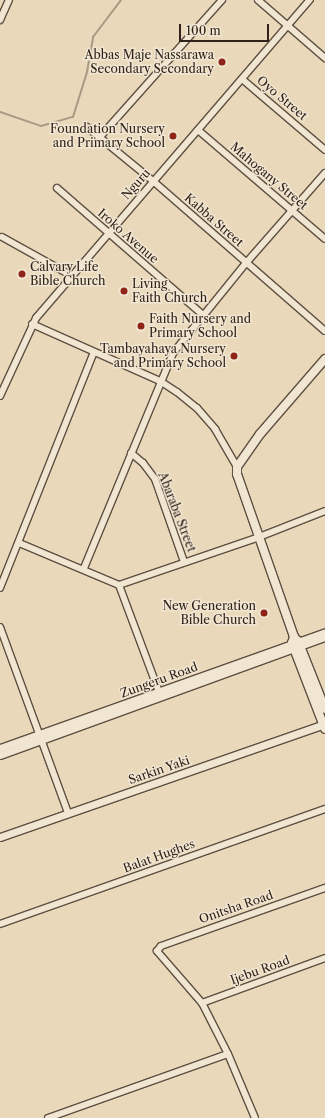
<!DOCTYPE html>
<html>
<head>
<meta charset="utf-8">
<style>
  body { margin:0 }
  #map { position:relative; width:325px; height:1118px; overflow:hidden; background:#e9d8b9; font-family:"Libre Caslon Text",serif }
  div>[style] { position:absolute }
  .stream>* { height:2px; margin:-1px; padding:0 1px; transform-origin:1px; border-radius:1px; background:#aa9a83 }
  .roads { filter:drop-shadow(1px 0 #5e5042) drop-shadow(-1px 0 #5e5042) drop-shadow(0 1px #5e5042) drop-shadow(0 -1px #5e5042) }
  .minor>* { height:6px; margin:-3px; padding:0 3px; transform-origin:3px; border-radius:3px; background:#f1e6d2 }
  .tertiary>* { height:7px; margin:-3.5px; padding:0 3.5px; transform-origin:3.5px; border-radius:3.5px; background:#f1e6d2 }
  .secondary>* { height:8px; margin:-4px; padding:0 4px; transform-origin:4px; border-radius:4px; background:#f1e6d2 }
  .dots>* { width:11px; height:11px; translate:-50% -50%; box-sizing:border-box; border:2px solid #f1e6d2; border-radius:50% }
  span { translate:-50% -50%; white-space:nowrap; text-align:center; line-height:1.15; -webkit-text-stroke:3px #f1e6d2; paint-order:stroke }
  .poi-label { font-size:12px; color:#30221a }
  .right { translate:-100% -50%; text-align:right }
  .left { translate:0 -50%; text-align:left }
  .street-label { font-size:12px; color:#30221a }
  .scale { position:absolute; left:179px; top:24px; width:90px; height:18px; box-sizing:border-box; border:2px solid #30221a; border-top:0; padding-left:5px; font-size:12px; line-height:14px; white-space:nowrap; color:#30221a; -webkit-text-stroke:3px #f1e6d2; paint-order:stroke }
</style>
</head>
<body>
<div id="map">
  <div class="stream">
    <i style="left:0;top:112px;width:43px;rotate:18.9deg"></i>
    <i style="left:41px;top:126px;width:33px;rotate:-16deg"></i>
    <i style="left:73px;top:117px;width:47px;rotate:-72.7deg"></i>
    <i style="left:87px;top:72px;width:36px;rotate:-80deg"></i>
    <i style="left:93px;top:37px;width:46px;rotate:-52.9deg"></i>
  </div>
  <div class="roads">
    <div class="minor">
      <i style="left:258px;top:0;width:89px;rotate:40.9deg"></i>
      <i style="left:0;top:20px;width:22px;rotate:-66deg"></i>
      <i style="left:242px;top:79px;width:109px;rotate:40.5deg"></i>
      <i style="left:87px;top:127px;width:85px;rotate:39.3deg"></i>
      <i style="left:153px;top:181px;width:228px;rotate:41.1deg"></i>
      <i style="left:198px;top:130px;width:167px;rotate:40.6deg"></i>
      <i style="left:99px;top:138px;width:185px;rotate:-48.3deg"></i>
      <i style="left:57px;top:188px;width:195px;rotate:41deg"></i>
      <i style="left:2px;top:237px;width:80px;rotate:29.1deg"></i>
      <i style="left:32px;top:324px;width:140px;rotate:24deg"></i>
      <i style="left:160px;top:381px;width:20px;rotate:33deg"></i>
      <i style="left:177px;top:392px;width:26px;rotate:39deg"></i>
      <i style="left:197px;top:408px;width:28px;rotate:49deg"></i>
      <i style="left:215px;top:429px;width:44px;rotate:59.9deg"></i>
      <i style="left:0;top:396px;width:86px;rotate:-65.2deg"></i>
      <i style="left:36px;top:318px;width:420px;rotate:-49.3deg"></i>
      <i style="left:131px;top:453px;width:16px;rotate:40deg"></i>
      <i style="left:143px;top:463px;width:20px;rotate:53deg"></i>
      <i style="left:155px;top:479px;width:88px;rotate:70.7deg"></i>
      <i style="left:19px;top:543px;width:108px;rotate:22.8deg"></i>
      <i style="left:119px;top:585px;width:114px;rotate:69.5deg"></i>
      <i style="left:84px;top:568px;width:233px;rotate:-67.5deg"></i>
      <i style="left:173px;top:353px;width:116px;rotate:-51deg"></i>
      <i style="left:246px;top:263px;width:120px;rotate:-48.7deg"></i>
      <i style="left:119px;top:585px;width:148px;rotate:-18.9deg"></i>
      <i style="left:259px;top:537px;width:71px;rotate:-21.5deg"></i>
      <i style="left:0;top:588px;width:254px;rotate:-68.3deg"></i>
      <i style="left:0;top:627px;width:198px;rotate:69.9deg"></i>
      <i style="left:0;top:924px;width:345px;rotate:-19.5deg"></i>
      <i style="left:202px;top:1003px;width:131px;rotate:-20.1deg"></i>
      <i style="left:48px;top:1118px;width:191px;rotate:-19.6deg"></i>
      <i style="left:255px;top:1118px;width:69px;rotate:-112.9deg"></i>
      <i style="left:228px;top:1054px;width:57px;rotate:-117deg"></i>
      <i style="left:202px;top:1003px;width:69px;rotate:-130.9deg"></i>
      <i style="left:157px;top:951px;width:6px;rotate:-51deg"></i>
      <i style="left:161px;top:946px;width:174px;rotate:-19.5deg"></i>
    </div>
    <div class="tertiary">
      <i style="left:0;top:748px;width:345px;rotate:-19.6deg"></i>
      <i style="left:0;top:755px;width:346px;rotate:-20deg"></i>
      <i style="left:0;top:837px;width:344px;rotate:-19.2deg"></i>
    </div>
    <div class="secondary">
      <i style="left:325px;top:359px;width:99px;rotate:130.9deg"></i>
      <i style="left:260px;top:434px;width:40px;rotate:124.9deg"></i>
      <i style="left:237px;top:467px;width:7px;rotate:90deg"></i>
      <i style="left:237px;top:474px;width:173px;rotate:70.7deg"></i>
      <i style="left:294px;top:637px;width:6px;rotate:45deg"></i>
      <i style="left:298px;top:641px;width:73px;rotate:68.3deg"></i>
      <i style="left:294px;top:637px;width:6px;rotate:108deg"></i>
      <i style="left:292px;top:643px;width:92px;rotate:69deg"></i>
    </div>
  </div>
  <div class="dots">
    <i style="left:222px;top:62px;background:#8f2418"></i>
    <i style="left:173px;top:136px;background:#8f2418"></i>
    <i style="left:22px;top:274px;background:#8f2418"></i>
    <i style="left:124px;top:291px;background:#8f2418"></i>
    <i style="left:141px;top:326px;background:#8f2418"></i>
    <i style="left:234px;top:356px;background:#8f2418"></i>
    <i style="left:264px;top:613px;background:#8f2418"></i>
  </div>
  <div class="poi-label">
    <span class="right" style="left:214px;top:62px">Abbas Maje Nassarawa<br>Secondary Secondary</span>
    <span class="right" style="left:165px;top:136px">Foundation Nursery<br>and Primary School</span>
    <span class="left" style="left:30px;top:274px">Calvary Life<br>Bible Church</span>
    <span class="left" style="left:132px;top:291px">Living<br>Faith Church</span>
    <span class="left" style="left:149px;top:326px">Faith Nursery and<br>Primary School</span>
    <span class="right" style="left:226px;top:356px">Tambayahaya Nursery<br>and Primary School</span>
    <span class="right" style="left:256px;top:613px">New Generation<br>Bible Church</span>
  </div>
  <div class="street-label">
    <span style="left:282px;top:98px;rotate:40deg">Oyo Street</span>
    <span style="left:269px;top:176px;rotate:40deg">Mahogany Street</span>
    <span style="left:136px;top:184px;rotate:-49deg">Nguru</span>
    <span style="left:214px;top:220px;rotate:41deg">Kabba Street</span>
    <span style="left:128px;top:236px;rotate:41deg">Iroko Avenue</span>
    <span style="left:177px;top:512px;rotate:69deg">Abaraba Street</span>
    <span style="left:159px;top:680px;rotate:-20deg">Zungeru Road</span>
    <span style="left:159px;top:770px;rotate:-19deg">Sarkin Yaki</span>
    <span style="left:159px;top:856px;rotate:-20deg">Balat Hughes</span>
    <span style="left:236px;top:907px;rotate:-19deg">Onitsha Road</span>
    <span style="left:260px;top:970px;rotate:-20deg">Ijebu Road</span>
  </div>
  <div class="scale">100 m</div>
</div>
</body>
</html>
